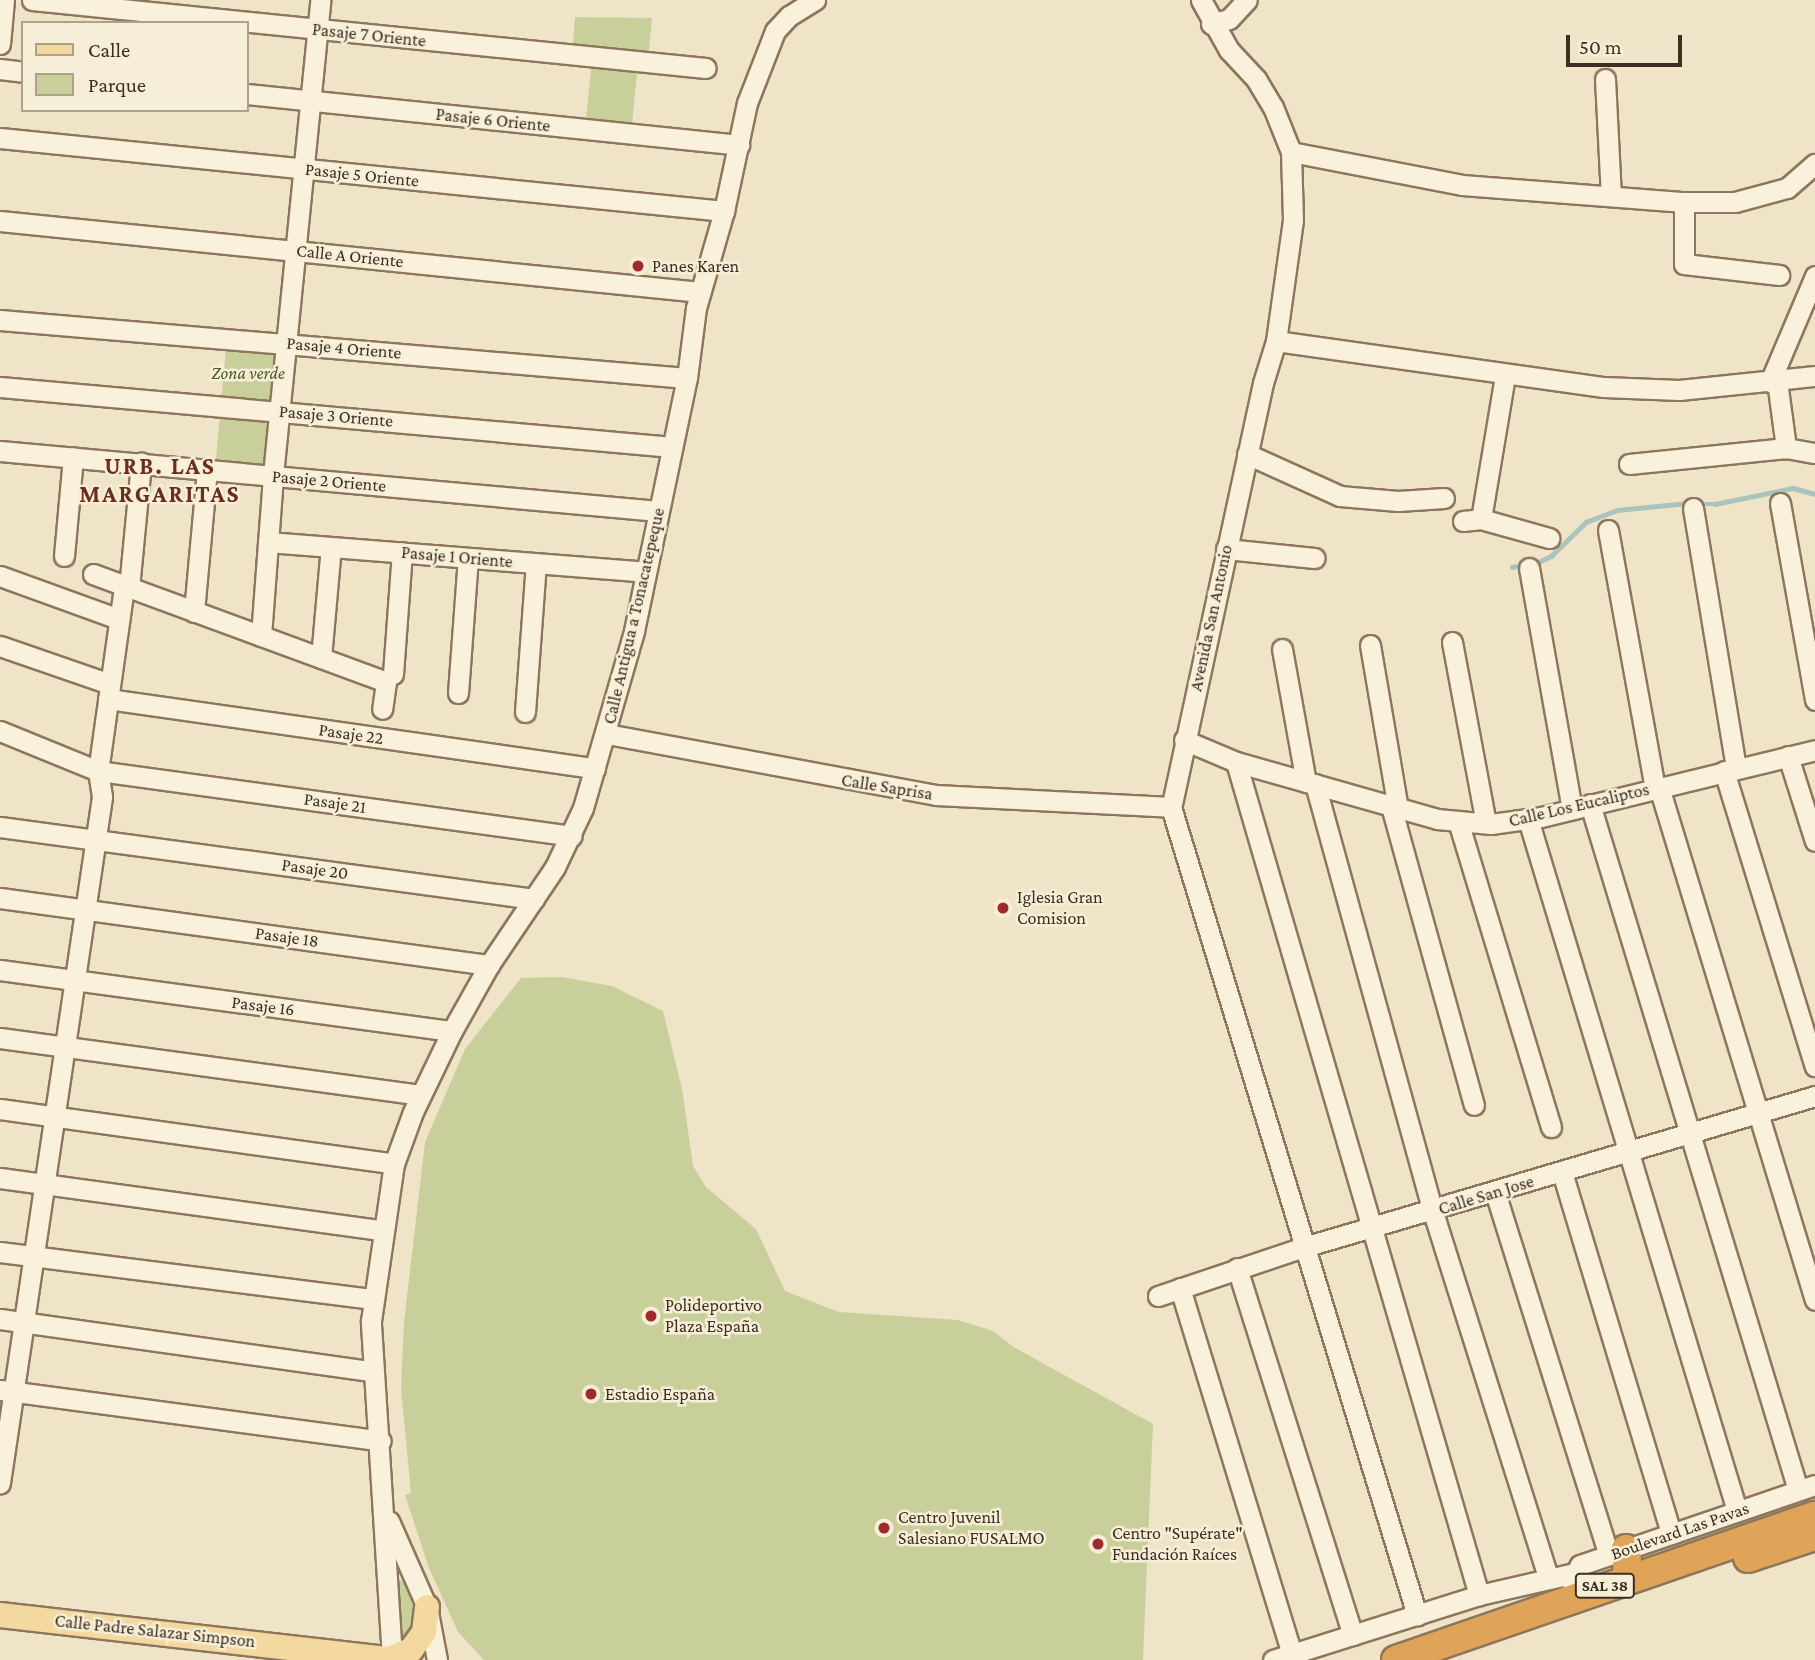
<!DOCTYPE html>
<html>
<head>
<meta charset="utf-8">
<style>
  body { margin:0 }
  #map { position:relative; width:1815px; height:1660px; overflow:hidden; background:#f0e4c8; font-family:"Crimson Pro",serif }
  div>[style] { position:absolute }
  .green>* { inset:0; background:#c9cf9b }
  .stream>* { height:4.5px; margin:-2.25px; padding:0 2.25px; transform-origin:2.25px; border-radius:2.25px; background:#a9c4bc }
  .roads { filter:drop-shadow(2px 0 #8d765c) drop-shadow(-2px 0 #8d765c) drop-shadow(0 2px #8d765c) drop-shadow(0 -2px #8d765c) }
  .minor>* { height:19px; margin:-9.5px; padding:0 9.5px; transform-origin:9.5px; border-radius:9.5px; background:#faf1dc }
  .major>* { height:24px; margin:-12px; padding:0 12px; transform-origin:12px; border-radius:12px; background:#f3d9a0 }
  .highway>* { height:28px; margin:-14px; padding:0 14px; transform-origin:14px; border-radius:14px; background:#e0a458 }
  .dots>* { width:19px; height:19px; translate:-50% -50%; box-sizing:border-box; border:4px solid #f7eed8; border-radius:50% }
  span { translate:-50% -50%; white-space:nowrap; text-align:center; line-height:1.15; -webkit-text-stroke:5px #f7eed8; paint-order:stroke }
  .shield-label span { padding:2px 5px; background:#f7eed8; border:2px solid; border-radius:5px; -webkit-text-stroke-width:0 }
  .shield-label { font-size:16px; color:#3d2e20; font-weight:700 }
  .street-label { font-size:18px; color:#3d2e20 }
  .poi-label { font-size:18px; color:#3d2e20 }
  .left { translate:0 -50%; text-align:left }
  .park-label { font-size:18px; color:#4d5a26; font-style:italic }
  .district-label { font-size:24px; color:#6b2e1e; font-weight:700; letter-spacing:2px }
  .legend { position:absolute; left:21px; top:21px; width:228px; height:91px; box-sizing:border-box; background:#f7eed8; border:2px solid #ada18e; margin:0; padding:9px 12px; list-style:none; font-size:21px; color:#3d2e20 }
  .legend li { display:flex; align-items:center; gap:14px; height:35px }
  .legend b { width:35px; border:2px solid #ada18e }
  .scale { position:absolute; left:1566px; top:35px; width:116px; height:32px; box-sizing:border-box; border:4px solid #3d2e20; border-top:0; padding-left:9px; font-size:21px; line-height:24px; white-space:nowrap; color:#3d2e20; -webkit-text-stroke:5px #f7eed8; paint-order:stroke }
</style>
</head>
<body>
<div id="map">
  <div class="green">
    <i style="clip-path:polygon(575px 17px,652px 18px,648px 62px,638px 62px,631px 134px,585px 129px,592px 58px,572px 56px)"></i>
    <i style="clip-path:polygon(227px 337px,275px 341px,263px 475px,215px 470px)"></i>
    <i style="clip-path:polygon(562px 977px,612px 986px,663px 1011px,682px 1089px,693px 1166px,706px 1187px,756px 1229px,785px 1291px,839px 1312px,958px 1320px,993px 1331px,1012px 1346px,1153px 1424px,1143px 1660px,484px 1660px,458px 1632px,429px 1568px,405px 1495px,411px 1493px,401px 1389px,404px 1322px,425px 1142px,465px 1049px,521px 978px)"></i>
    <i style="clip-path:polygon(1815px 1495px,1815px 1516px,1628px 1578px,1624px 1560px)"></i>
    <i style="clip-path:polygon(400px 1580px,412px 1589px,421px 1615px,403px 1645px,395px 1582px)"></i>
  </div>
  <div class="stream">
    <i style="left:1696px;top:504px;width:19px"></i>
    <i style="left:1715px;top:504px;width:80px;rotate:-11.6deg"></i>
    <i style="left:1793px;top:488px;width:23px;rotate:15deg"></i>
    <i style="left:1534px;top:564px;width:19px;rotate:-25deg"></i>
    <i style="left:1551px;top:556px;width:49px;rotate:-44.2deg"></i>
    <i style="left:1586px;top:522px;width:33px;rotate:-21deg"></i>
    <i style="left:1617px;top:510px;width:71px;rotate:-5.6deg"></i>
    <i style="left:1512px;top:567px;width:13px;rotate:-9deg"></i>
  </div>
  <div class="roads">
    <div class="minor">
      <i style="left:32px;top:0;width:677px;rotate:5.76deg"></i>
      <i style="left:1201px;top:0;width:57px;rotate:60.8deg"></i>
      <i style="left:1229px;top:50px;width:40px;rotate:47deg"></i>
      <i style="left:1256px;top:79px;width:33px;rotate:59deg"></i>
      <i style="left:1273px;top:107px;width:48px;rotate:68.2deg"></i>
      <i style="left:1291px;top:152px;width:68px;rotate:88.3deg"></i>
      <i style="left:1293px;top:220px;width:122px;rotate:98deg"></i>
      <i style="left:1276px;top:341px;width:44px;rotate:107.2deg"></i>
      <i style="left:1263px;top:383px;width:434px;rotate:102.2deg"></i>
      <i style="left:1171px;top:807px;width:845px;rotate:73.07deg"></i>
      <i style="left:1211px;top:24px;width:19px;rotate:-16deg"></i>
      <i style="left:1229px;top:19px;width:26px;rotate:-47deg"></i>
      <i style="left:0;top:44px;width:44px;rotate:-84.8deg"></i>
      <i style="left:0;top:69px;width:23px;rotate:7deg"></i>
      <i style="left:1605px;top:79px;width:117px;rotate:87.1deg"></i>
      <i style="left:247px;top:94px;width:495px;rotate:5.9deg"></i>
      <i style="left:0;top:138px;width:728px;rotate:5.76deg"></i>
      <i style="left:1291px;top:152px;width:174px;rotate:10.9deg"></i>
      <i style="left:1462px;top:185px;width:223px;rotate:4.4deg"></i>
      <i style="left:1684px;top:202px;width:51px"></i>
      <i style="left:1735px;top:202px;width:54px;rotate:-15.1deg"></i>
      <i style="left:1787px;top:188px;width:37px;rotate:-41deg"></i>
      <i style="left:1684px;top:202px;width:62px;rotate:90deg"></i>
      <i style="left:1684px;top:264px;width:96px;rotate:6.6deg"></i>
      <i style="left:0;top:221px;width:704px;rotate:5.79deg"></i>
      <i style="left:0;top:320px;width:689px;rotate:4.83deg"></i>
      <i style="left:1276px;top:341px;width:331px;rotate:8deg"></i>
      <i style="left:1604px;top:387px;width:75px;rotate:2.3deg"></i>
      <i style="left:1679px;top:390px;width:137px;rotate:-5.9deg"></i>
      <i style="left:1777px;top:381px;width:68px;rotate:82.3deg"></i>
      <i style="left:1770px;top:382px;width:115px;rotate:-67deg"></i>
      <i style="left:0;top:387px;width:675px;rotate:5.1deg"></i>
      <i style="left:0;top:451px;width:661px;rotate:5.21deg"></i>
      <i style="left:1247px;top:454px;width:102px;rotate:24.3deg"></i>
      <i style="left:1340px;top:496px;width:58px;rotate:4.9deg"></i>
      <i style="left:1398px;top:501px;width:46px;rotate:-3.7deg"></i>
      <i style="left:1629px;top:464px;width:158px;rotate:-5.8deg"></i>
      <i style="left:1786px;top:448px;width:29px;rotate:10deg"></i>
      <i style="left:1780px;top:503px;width:200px;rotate:79.9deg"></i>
      <i style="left:1693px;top:508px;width:264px;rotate:80.6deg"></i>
      <i style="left:1481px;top:519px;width:145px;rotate:-80.5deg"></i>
      <i style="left:1463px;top:521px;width:18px;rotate:-6deg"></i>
      <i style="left:1481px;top:519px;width:71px;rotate:15.6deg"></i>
      <i style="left:1608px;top:530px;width:262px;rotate:79.7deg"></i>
      <i style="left:268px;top:542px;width:379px;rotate:4.5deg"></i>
      <i style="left:1226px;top:549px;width:89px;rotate:5.8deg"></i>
      <i style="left:64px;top:556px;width:99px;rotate:-84.8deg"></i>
      <i style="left:1529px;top:568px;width:245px;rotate:79.9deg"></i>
      <i style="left:93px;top:574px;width:312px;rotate:20.2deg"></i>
      <i style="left:386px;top:682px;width:27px;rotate:98deg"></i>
      <i style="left:0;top:576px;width:127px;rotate:19.9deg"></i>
      <i style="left:129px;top:588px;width:126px;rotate:-84.5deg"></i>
      <i style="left:123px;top:594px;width:179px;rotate:98deg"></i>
      <i style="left:98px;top:771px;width:478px;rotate:7.8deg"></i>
      <i style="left:194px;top:612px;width:144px;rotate:-84.8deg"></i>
      <i style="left:261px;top:636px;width:161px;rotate:-85.7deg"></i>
      <i style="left:273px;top:475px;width:477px;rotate:-84.3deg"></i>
      <i style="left:1452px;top:642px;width:184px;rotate:79.4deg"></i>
      <i style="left:1370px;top:645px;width:165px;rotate:80.3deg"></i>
      <i style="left:0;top:646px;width:116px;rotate:19.1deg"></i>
      <i style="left:1282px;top:649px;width:135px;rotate:79.8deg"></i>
      <i style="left:321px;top:658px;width:111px;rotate:-84.9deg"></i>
      <i style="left:393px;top:674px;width:122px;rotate:-85.8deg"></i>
      <i style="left:458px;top:693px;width:135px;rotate:-85.8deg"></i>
      <i style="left:108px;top:699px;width:492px;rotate:8.1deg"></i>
      <i style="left:525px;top:712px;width:149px;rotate:-85.8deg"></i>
      <i style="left:0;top:731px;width:106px;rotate:22.2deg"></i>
      <i style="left:98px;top:771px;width:26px;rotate:81deg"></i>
      <i style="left:102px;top:797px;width:694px;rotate:98.46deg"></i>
      <i style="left:607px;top:734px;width:335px;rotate:10.5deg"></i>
      <i style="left:936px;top:795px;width:235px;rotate:2.9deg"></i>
      <i style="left:1184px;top:740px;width:56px;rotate:22.9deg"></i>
      <i style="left:1236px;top:762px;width:209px;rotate:15.8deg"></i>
      <i style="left:1437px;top:819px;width:54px;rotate:5.3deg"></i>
      <i style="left:1491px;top:824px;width:50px;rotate:-8deg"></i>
      <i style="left:1541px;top:817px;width:282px;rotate:-13.7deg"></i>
      <i style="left:1788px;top:756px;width:89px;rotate:72.4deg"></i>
      <i style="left:1236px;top:762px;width:868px;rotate:73.74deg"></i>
      <i style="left:1724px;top:771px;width:309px;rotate:72.9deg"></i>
      <i style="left:1315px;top:784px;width:444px;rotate:74.6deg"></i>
      <i style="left:1433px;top:1212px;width:383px;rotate:72.5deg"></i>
      <i style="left:1659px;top:787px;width:536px;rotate:73.09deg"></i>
      <i style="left:1590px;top:804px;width:717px;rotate:73.13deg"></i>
      <i style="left:1391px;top:806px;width:310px;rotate:74.5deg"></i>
      <i style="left:1528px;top:819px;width:723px;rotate:73.19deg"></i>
      <i style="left:1458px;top:821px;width:320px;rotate:73.1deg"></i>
      <i style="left:0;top:827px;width:539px;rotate:7.68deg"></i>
      <i style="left:0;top:898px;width:494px;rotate:7.8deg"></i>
      <i style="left:0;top:970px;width:456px;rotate:7.7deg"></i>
      <i style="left:0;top:1038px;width:424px;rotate:7.7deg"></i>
      <i style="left:0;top:1109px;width:398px;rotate:7.9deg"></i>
      <i style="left:1562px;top:1172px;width:378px;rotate:73.2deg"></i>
      <i style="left:0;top:1178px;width:386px;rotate:7.8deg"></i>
      <i style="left:1495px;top:1192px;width:380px;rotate:72.6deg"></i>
      <i style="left:0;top:1252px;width:376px;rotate:7.2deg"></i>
      <i style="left:1237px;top:1268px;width:385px;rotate:72.5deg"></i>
      <i style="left:1180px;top:1288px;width:383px;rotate:73deg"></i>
      <i style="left:1158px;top:1296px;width:154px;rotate:-18.6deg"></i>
      <i style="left:1304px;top:1247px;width:533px;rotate:-16.46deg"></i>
      <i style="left:0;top:1319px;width:376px;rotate:8deg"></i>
      <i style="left:1px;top:1390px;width:383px;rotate:7.6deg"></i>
      <i style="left:389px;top:1521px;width:94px;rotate:66.2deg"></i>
      <i style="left:427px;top:1607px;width:54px;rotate:79.3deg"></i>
      <i style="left:1571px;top:1581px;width:18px;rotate:-61deg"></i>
      <i style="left:1580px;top:1565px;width:248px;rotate:-18.8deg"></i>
      <i style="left:392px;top:1658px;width:338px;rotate:-93.6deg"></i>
      <i style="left:371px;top:1321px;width:159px;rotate:-81.7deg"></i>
      <i style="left:394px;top:1164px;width:55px;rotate:-69.9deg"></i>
      <i style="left:413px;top:1112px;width:90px;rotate:-64.3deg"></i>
      <i style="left:452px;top:1031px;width:76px;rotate:-60.7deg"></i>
      <i style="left:489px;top:965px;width:118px;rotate:-56deg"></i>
      <i style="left:555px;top:867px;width:65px;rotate:-64.6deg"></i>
      <i style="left:583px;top:808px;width:184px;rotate:-73.9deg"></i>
      <i style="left:634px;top:631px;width:258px;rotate:-78.2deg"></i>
      <i style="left:687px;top:378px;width:71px;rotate:-82.7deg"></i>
      <i style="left:696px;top:308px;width:101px;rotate:-73.9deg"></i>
      <i style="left:724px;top:211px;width:110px;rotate:-78deg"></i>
      <i style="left:747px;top:103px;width:77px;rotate:-68.7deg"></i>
      <i style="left:775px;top:31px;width:21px;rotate:-47deg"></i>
      <i style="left:789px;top:16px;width:31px;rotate:-32deg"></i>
      <i style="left:1273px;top:1660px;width:216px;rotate:-17.5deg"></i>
      <i style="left:1479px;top:1595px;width:98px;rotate:-12.9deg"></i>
    </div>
    <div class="major">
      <i style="left:0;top:1615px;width:400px;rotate:6.5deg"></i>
      <i style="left:392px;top:1658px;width:21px;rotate:-23deg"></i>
      <i style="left:411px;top:1650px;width:22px;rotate:-54deg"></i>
      <i style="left:424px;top:1632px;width:25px;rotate:-83deg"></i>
    </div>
    <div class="highway">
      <i style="left:1626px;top:1549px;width:29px;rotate:86deg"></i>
      <i style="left:1748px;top:1558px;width:71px;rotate:-18.2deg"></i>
      <i style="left:1396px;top:1660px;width:443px;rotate:-19deg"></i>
    </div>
  </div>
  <div class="dots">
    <i style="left:638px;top:266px;background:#9e2a2b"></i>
    <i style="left:1003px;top:908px;background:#9e2a2b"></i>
    <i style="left:651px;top:1316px;background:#9e2a2b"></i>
    <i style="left:591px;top:1394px;background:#9e2a2b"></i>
    <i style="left:884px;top:1528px;background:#9e2a2b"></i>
    <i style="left:1098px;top:1544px;background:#9e2a2b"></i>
  </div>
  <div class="shield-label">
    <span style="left:1605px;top:1586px">SAL 38</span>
  </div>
  <div class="street-label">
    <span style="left:369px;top:35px;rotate:6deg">Pasaje 7 Oriente</span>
    <span style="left:493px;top:120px;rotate:6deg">Pasaje 6 Oriente</span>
    <span style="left:362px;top:175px;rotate:6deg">Pasaje 5 Oriente</span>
    <span style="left:350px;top:256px;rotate:6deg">Calle A Oriente</span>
    <span style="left:344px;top:348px;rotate:5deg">Pasaje 4 Oriente</span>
    <span style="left:336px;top:416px;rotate:5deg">Pasaje 3 Oriente</span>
    <span style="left:329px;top:481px;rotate:5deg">Pasaje 2 Oriente</span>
    <span style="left:457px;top:557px;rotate:5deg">Pasaje 1 Oriente</span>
    <span style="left:634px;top:616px;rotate:-77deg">Calle Antigua a Tonacatepeque</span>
    <span style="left:1211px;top:618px;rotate:-78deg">Avenida San Antonio</span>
    <span style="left:351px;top:734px;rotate:8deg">Pasaje 22</span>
    <span style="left:887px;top:787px;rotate:9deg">Calle Saprisa</span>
    <span style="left:335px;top:803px;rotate:8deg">Pasaje 21</span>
    <span style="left:1579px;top:805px;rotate:-13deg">Calle Los Eucaliptos</span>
    <span style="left:315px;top:869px;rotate:8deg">Pasaje 20</span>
    <span style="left:287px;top:937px;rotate:8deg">Pasaje 18</span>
    <span style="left:263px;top:1006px;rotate:7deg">Pasaje 16</span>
    <span style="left:1486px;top:1195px;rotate:-17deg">Calle San Jose</span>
    <span style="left:1680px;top:1531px;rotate:-19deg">Boulevard Las Pavas</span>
    <span style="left:155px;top:1631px;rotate:6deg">Calle Padre Salazar Simpson</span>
  </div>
  <div class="poi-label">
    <span class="left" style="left:652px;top:266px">Panes Karen</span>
    <span class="left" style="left:1017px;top:908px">Iglesia Gran<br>Comision</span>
    <span class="left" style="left:665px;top:1316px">Polideportivo<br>Plaza España</span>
    <span class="left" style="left:605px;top:1394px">Estadio España</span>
    <span class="left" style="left:898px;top:1528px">Centro Juvenil<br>Salesiano FUSALMO</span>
    <span class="left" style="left:1112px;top:1544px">Centro "Supérate"<br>Fundación Raíces</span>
  </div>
  <div class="park-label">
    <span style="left:248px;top:373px">Zona verde</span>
  </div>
  <div class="district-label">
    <span style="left:160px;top:480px">URB. LAS<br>MARGARITAS</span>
  </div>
  <ul class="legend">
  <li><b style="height:9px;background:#f3d9a0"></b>Calle</li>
  <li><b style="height:19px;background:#c9cf9b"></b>Parque</li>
  </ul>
  <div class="scale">50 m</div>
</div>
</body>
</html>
